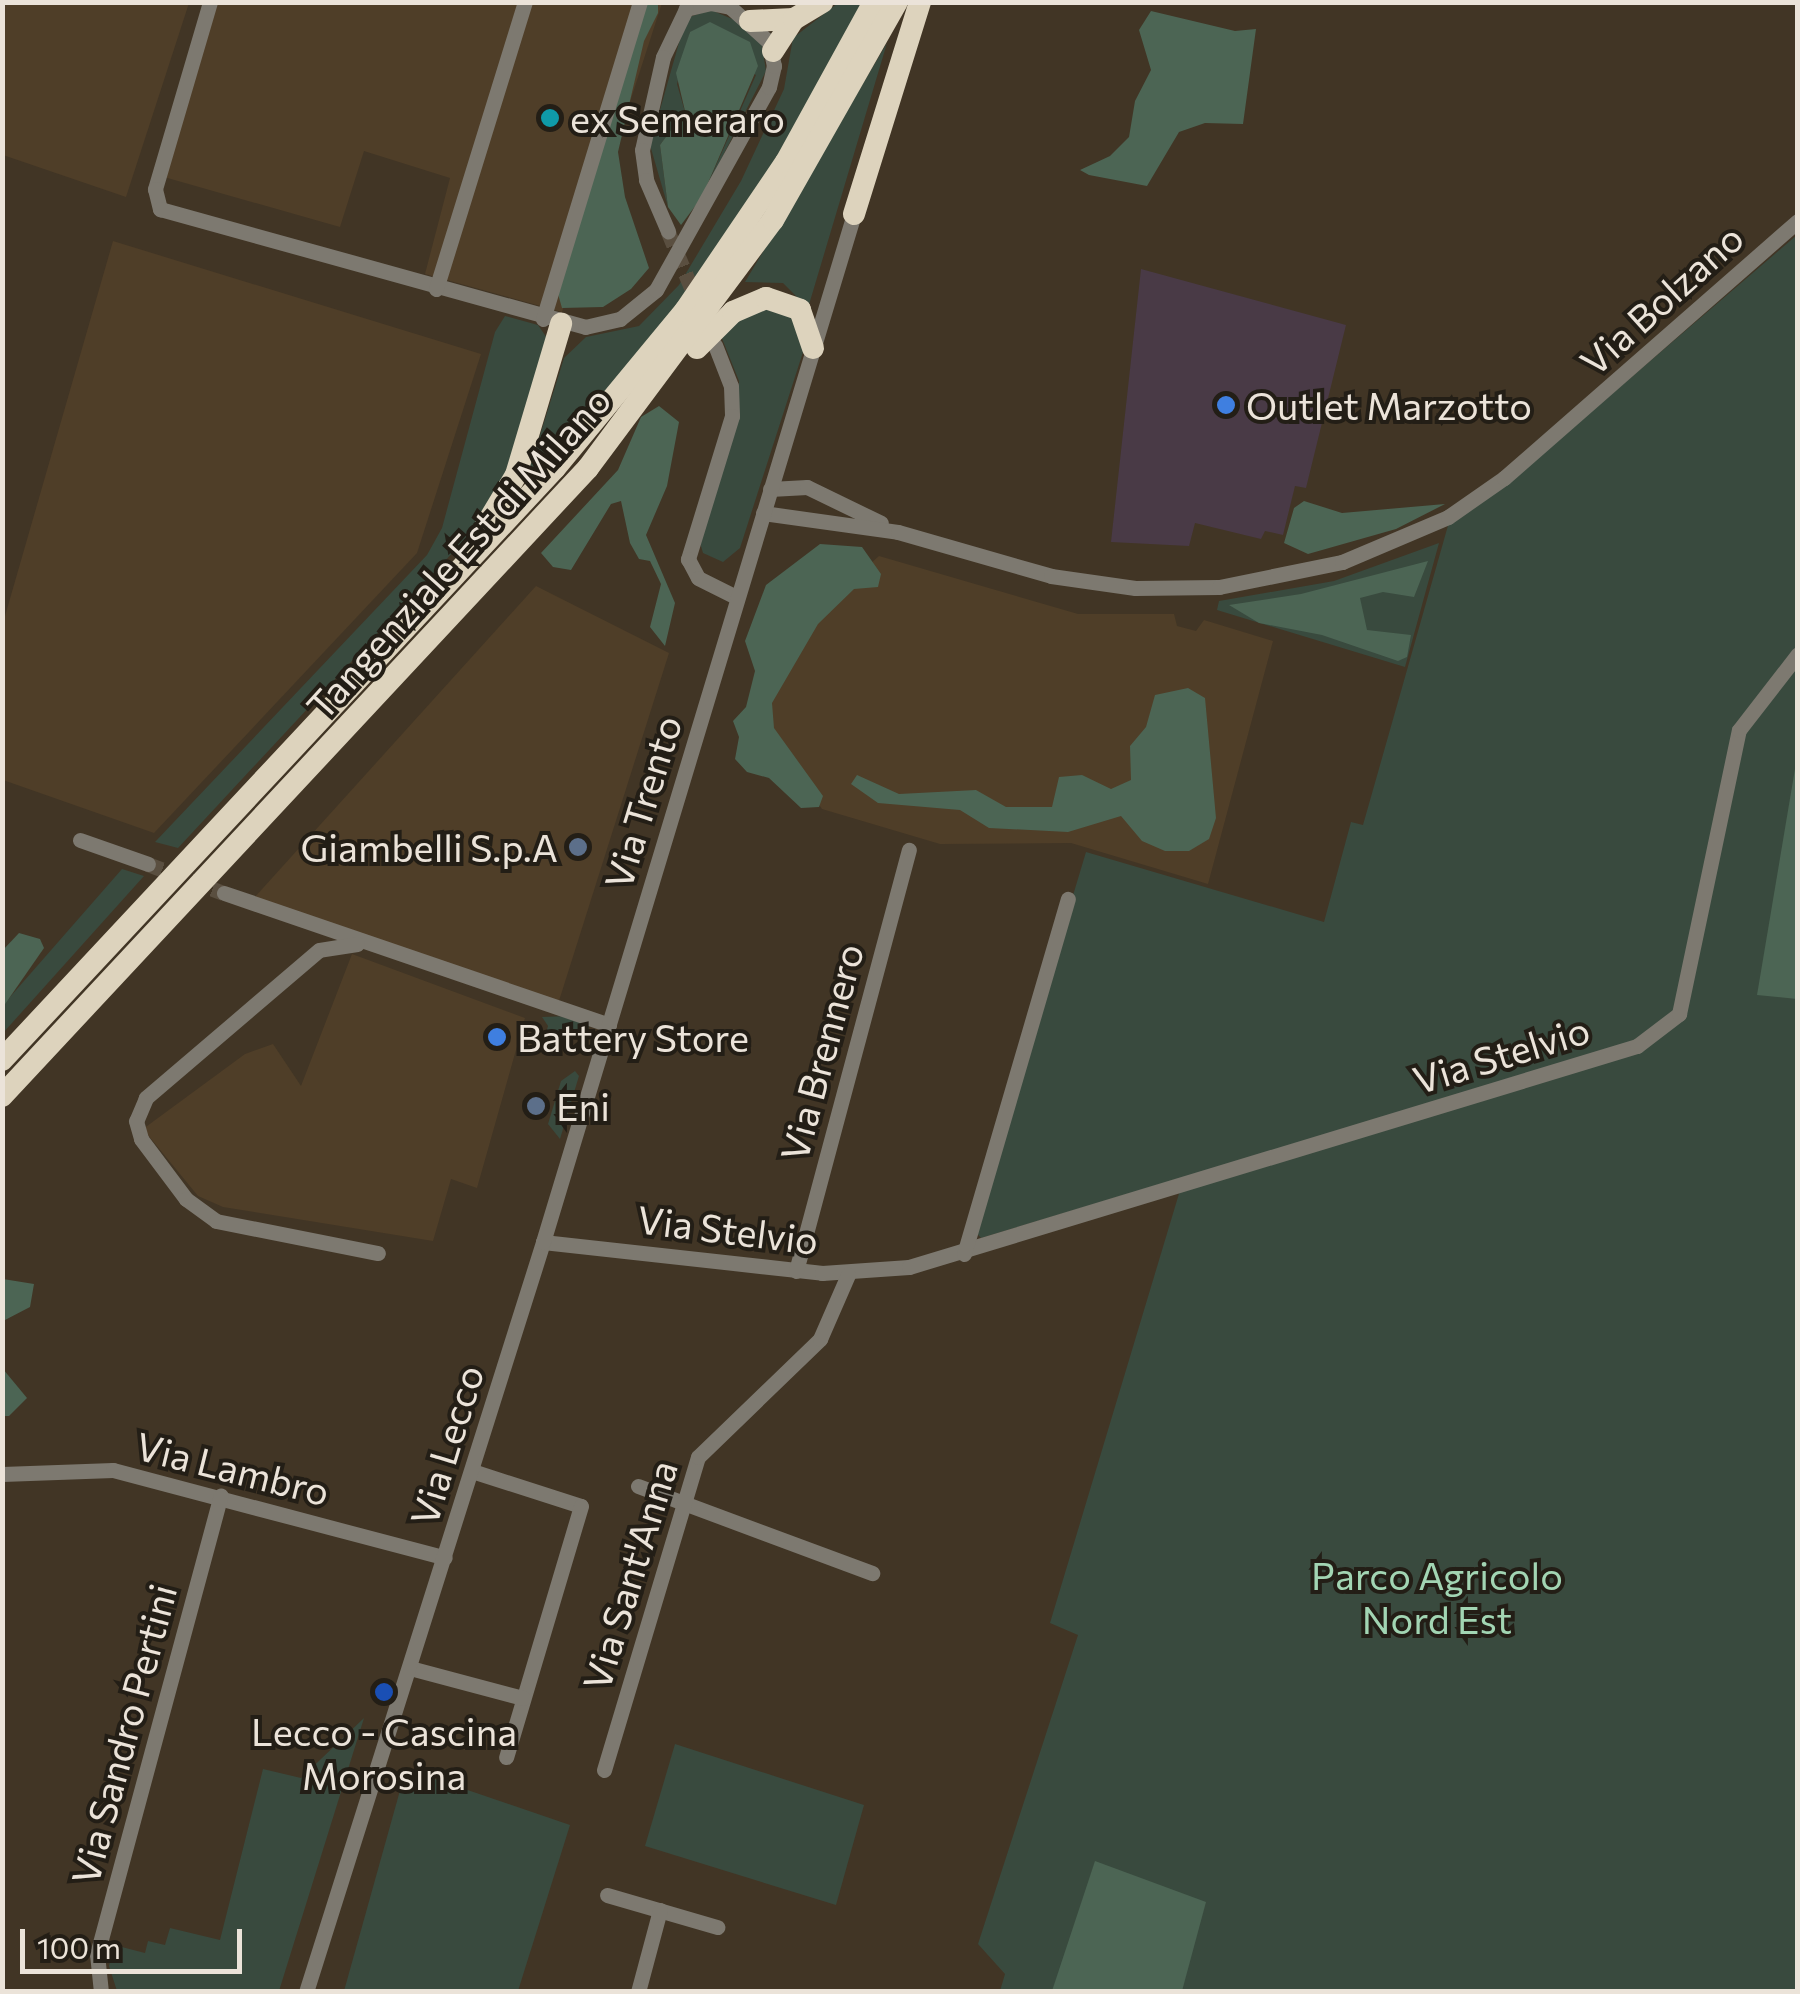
<!DOCTYPE html>
<html>
<head>
<meta charset="utf-8">
<style>
  body { margin:0 }
  #map { position:relative; width:1800px; height:1994px; overflow:hidden; background:#413525; font-family:Commissioner,sans-serif }
  div>[style] { position:absolute }
  .commercial>* { inset:0; background:#493a46 }
  .built>* { inset:0; background:#4f3e28 }
  .green>* { inset:0; background:#394a3e }
  .forest>* { inset:0; background:#4c6554 }
  .minor-tunnel>* { height:15px; margin-top:-7.5px; transform-origin:0; background:repeating-linear-gradient(90deg,#5a4f40 0 15px,transparent 0 23px) }
  .minor>* { height:15px; margin:-7.5px; padding:0 7.5px; transform-origin:7.5px; border-radius:7.5px; background:#7d7970 }
  .highway>* { height:22px; margin:-11px; padding:0 11px; transform-origin:11px; border-radius:11px; background:#ddd3bd }
  .dots>* { width:28px; height:28px; translate:-50% -50%; box-sizing:border-box; border:5px solid #231e16; border-radius:50% }
  span { translate:-50% -50%; white-space:nowrap; text-align:center; line-height:1.15; -webkit-text-stroke:8px #231e16; paint-order:stroke }
  .poi-label { font-size:38px; color:#ebe3d9 }
  .left { translate:0 -50%; text-align:left }
  .right { translate:-100% -50%; text-align:right }
  .street-label { font-size:38px; color:#ebe3d9 }
  .park-label { font-size:38px; color:#a2d5b3 }
  .frame { position:absolute; inset:0; border:5px solid #ebe3d9; pointer-events:none }
  .scale { position:absolute; left:20px; top:1929px; width:222px; height:45px; box-sizing:border-box; border:5px solid #ebe3d9; border-top:0; padding-left:12px; font-size:30px; line-height:35px; white-space:nowrap; color:#ebe3d9; -webkit-text-stroke:8px #231e16; paint-order:stroke }
</style>
</head>
<body>
<div id="map">
  <div class="commercial">
    <i style="clip-path:polygon(1141px 269px,1346px 325px,1306px 488px,1295px 486px,1283px 535px,1265px 531px,1261px 539px,1195px 523px,1189px 546px,1111px 542px)"></i>
  </div>
  <div class="built">
    <i style="clip-path:polygon(3px 2px,189px 3px,126px 197px,3px 155px)"></i>
    <i style="clip-path:polygon(215px 3px,662px 3px,562px 312px,425px 274px,450px 178px,364px 151px,340px 227px,164px 177px)"></i>
    <i style="clip-path:polygon(113px 241px,481px 354px,417px 553px,154px 833px,3px 780px,3px 623px)"></i>
    <i style="clip-path:polygon(879px 556px,1078px 614px,1174px 614px,1177px 626px,1196px 631px,1204px 620px,1273px 641px,1208px 884px,1071px 843px,940px 844px,822px 809px,761px 722px,804px 622px)"></i>
    <i style="clip-path:polygon(536px 586px,669px 653px,558px 1004px,254px 898px)"></i>
    <i style="clip-path:polygon(352px 954px,525px 1018px,477px 1188px,451px 1179px,433px 1241px,223px 1207px,198px 1196px,143px 1129px,245px 1054px,273px 1044px,301px 1086px)"></i>
  </div>
  <div class="green">
    <i style="clip-path:polygon(838px 3px,867px 3px,720px 254px,522px 493px,564px 358px,586px 337px,639px 326px,679px 285px,741px 181px,784px 89px,793px 38px)"></i>
    <i style="clip-path:polygon(711px 10px,737px 21px,762px 45px,766px 71px,702px 197px,756px 75px,690px 32px,677px 84px,685px 112px,660px 145px,668px 207px,650px 145px,686px 18px)"></i>
    <i style="clip-path:polygon(887px 43px,808px 308px,783px 283px,745px 282px)"></i>
    <i style="clip-path:polygon(1797px 235px,1797px 1991px,1000px 1991px,1005px 1974px,978px 1944px,1078px 1635px,1050px 1623px,1184px 1177px,981px 1238px,973px 1229px,1086px 852px,1324px 922px,1351px 822px,1363px 825px,1449px 522px,1501px 489px)"></i>
    <i style="clip-path:polygon(748px 306px,795px 313px,803px 352px,740px 548px,723px 562px,703px 553px,698px 536px,737px 424px,739px 381px,719px 331px)"></i>
    <i style="clip-path:polygon(505px 316px,538px 325px,549px 341px,510px 472px,483px 520px,178px 848px,155px 842px,427px 555px,442px 528px,495px 332px)"></i>
    <i style="clip-path:polygon(1439px 543px,1405px 667px,1217px 610px,1219px 601px,1334px 581px)"></i>
    <i style="clip-path:polygon(122px 869px,144px 876px,3px 1033px,3px 1005px)"></i>
    <i style="clip-path:polygon(569px 1016px,589px 1026px,587px 1041px,571px 1038px,541px 1050px,548px 1026px,542px 1017px)"></i>
    <i style="clip-path:polygon(575px 1071px,579px 1076px,560px 1139px,548px 1124px,561px 1081px)"></i>
    <i style="clip-path:polygon(364px 1718px,279px 1991px,117px 1991px,109px 1966px,114px 1945px,145px 1953px,148px 1941px,165px 1945px,170px 1928px,220px 1940px,263px 1769px,301px 1778px)"></i>
    <i style="clip-path:polygon(675px 1744px,864px 1805px,836px 1905px,645px 1846px)"></i>
    <i style="clip-path:polygon(406px 1769px,570px 1825px,518px 1991px,344px 1991px)"></i>
  </div>
  <div class="forest">
    <i style="clip-path:polygon(646px 3px,658px 3px,658px 13px,644px 41px,618px 152px,625px 197px,649px 268px,631px 289px,603px 307px,562px 308px,558px 294px)"></i>
    <i style="clip-path:polygon(1151px 11px,1235px 31px,1256px 29px,1243px 124px,1205px 123px,1179px 132px,1147px 186px,1089px 175px,1080px 170px,1110px 156px,1129px 137px,1135px 101px,1151px 70px,1139px 30px)"></i>
    <i style="clip-path:polygon(710px 22px,750px 42px,758px 66px,702px 197px,681px 225px,668px 207px,660px 145px,685px 111px,676px 73px,690px 32px)"></i>
    <i style="clip-path:polygon(659px 406px,679px 422px,667px 486px,646px 535px,675px 603px,665px 646px,650px 627px,661px 584px,650px 561px,639px 559px,630px 543px,621px 501px,611px 504px,571px 570px,553px 567px,541px 553px,618px 470px,641px 417px)"></i>
    <i style="clip-path:polygon(1304px 501px,1342px 513px,1445px 504px,1396px 529px,1308px 554px,1284px 543px,1294px 508px)"></i>
    <i style="clip-path:polygon(820px 544px,862px 547px,881px 574px,878px 587px,854px 589px,818px 624px,772px 703px,774px 728px,823px 796px,819px 807px,801px 808px,769px 778px,747px 772px,735px 759px,739px 737px,733px 721px,746px 707px,755px 671px,745px 641px,766px 585px)"></i>
    <i style="clip-path:polygon(1428px 561px,1414px 597px,1383px 592px,1360px 598px,1367px 630px,1411px 635px,1407px 657px,1398px 661px,1322px 635px,1259px 623px,1229px 605px,1301px 594px)"></i>
    <i style="clip-path:polygon(1188px 688px,1205px 698px,1216px 818px,1209px 839px,1189px 851px,1165px 851px,1142px 841px,1121px 816px,1068px 832px,989px 828px,960px 810px,878px 803px,851px 784px,857px 775px,899px 794px,976px 790px,1006px 807px,1052px 807px,1059px 777px,1082px 775px,1111px 789px,1131px 780px,1130px 746px,1146px 727px,1155px 695px)"></i>
    <i style="clip-path:polygon(1797px 757px,1797px 999px,1757px 995px)"></i>
    <i style="clip-path:polygon(19px 933px,40px 939px,44px 948px,3px 1007px,3px 950px)"></i>
    <i style="clip-path:polygon(3px 1279px,34px 1284px,30px 1307px,5px 1320px,3px 1338px)"></i>
    <i style="clip-path:polygon(3px 1369px,27px 1398px,9px 1416px,3px 1416px)"></i>
    <i style="clip-path:polygon(1095px 1861px,1206px 1902px,1182px 1991px,1052px 1991px)"></i>
  </div>
  <div class="minor-tunnel">
    <i style="left:668px;top:231px;width:76px;rotate:67.5deg"></i>
    <i style="left:148px;top:864px;width:81px;rotate:20.9deg"></i>
  </div>
  <div class="minor">
    <i style="left:210px;top:2px;width:195px;rotate:106.4deg"></i>
    <i style="left:155px;top:189px;width:21px;rotate:76deg"></i>
    <i style="left:160px;top:209px;width:441px;rotate:15.5deg"></i>
    <i style="left:585px;top:327px;width:36px;rotate:-13deg"></i>
    <i style="left:620px;top:319px;width:46px;rotate:-38.9deg"></i>
    <i style="left:656px;top:290px;width:232px;rotate:-60.9deg"></i>
    <i style="left:769px;top:87px;width:22px;rotate:-77deg"></i>
    <i style="left:774px;top:66px;width:25px;rotate:-102deg"></i>
    <i style="left:769px;top:42px;width:52px;rotate:-138.1deg"></i>
    <i style="left:730px;top:7px;width:19px;rotate:-168deg"></i>
    <i style="left:711px;top:3px;width:26px;rotate:167deg"></i>
    <i style="left:686px;top:9px;width:53px;rotate:115.6deg"></i>
    <i style="left:663px;top:57px;width:95px;rotate:102.7deg"></i>
    <i style="left:642px;top:150px;width:30px;rotate:82deg"></i>
    <i style="left:646px;top:180px;width:56px;rotate:66.7deg"></i>
    <i style="left:436px;top:289px;width:300px;rotate:-72.8deg"></i>
    <i style="left:543px;top:319px;width:332px;rotate:-73deg"></i>
    <i style="left:715px;top:345px;width:44px;rotate:68.7deg"></i>
    <i style="left:731px;top:386px;width:30px;rotate:88deg"></i>
    <i style="left:732px;top:416px;width:150px;rotate:107.1deg"></i>
    <i style="left:688px;top:559px;width:21px;rotate:62deg"></i>
    <i style="left:698px;top:578px;width:42px;rotate:26.6deg"></i>
    <i style="left:770px;top:489px;width:37px;rotate:-3deg"></i>
    <i style="left:807px;top:487px;width:82px;rotate:25.9deg"></i>
    <i style="left:763px;top:513px;width:136px;rotate:8deg"></i>
    <i style="left:898px;top:532px;width:159px;rotate:16deg"></i>
    <i style="left:1051px;top:576px;width:85px;rotate:8.1deg"></i>
    <i style="left:1135px;top:588px;width:84px;rotate:-0.7deg"></i>
    <i style="left:1219px;top:587px;width:126px;rotate:-11.5deg"></i>
    <i style="left:1342px;top:562px;width:115px;rotate:-23deg"></i>
    <i style="left:1448px;top:517px;width:68px;rotate:-34.9deg"></i>
    <i style="left:1504px;top:478px;width:390px;rotate:-41.2deg"></i>
    <i style="left:80px;top:840px;width:72px;rotate:19.4deg"></i>
    <i style="left:224px;top:893px;width:407px;rotate:18.9deg"></i>
    <i style="left:357px;top:944px;width:38px;rotate:171deg"></i>
    <i style="left:319px;top:950px;width:228px;rotate:139.5deg"></i>
    <i style="left:146px;top:1098px;width:25px;rotate:113deg"></i>
    <i style="left:136px;top:1121px;width:19px;rotate:74deg"></i>
    <i style="left:141px;top:1139px;width:75px;rotate:53.1deg"></i>
    <i style="left:186px;top:1199px;width:37px;rotate:36deg"></i>
    <i style="left:216px;top:1221px;width:165px;rotate:11.2deg"></i>
    <i style="left:543px;top:1242px;width:281px;rotate:6.3deg"></i>
    <i style="left:822px;top:1273px;width:87px;rotate:-3.9deg"></i>
    <i style="left:909px;top:1267px;width:761px;rotate:-16.89deg"></i>
    <i style="left:1637px;top:1046px;width:53px;rotate:-37.3deg"></i>
    <i style="left:1679px;top:1014px;width:290px;rotate:-78.1deg"></i>
    <i style="left:1739px;top:730px;width:96px;rotate:-52.2deg"></i>
    <i style="left:964px;top:1254px;width:370px;rotate:-73.7deg"></i>
    <i style="left:796px;top:1271px;width:436px;rotate:-75deg"></i>
    <i style="left:472px;top:1471px;width:114px;rotate:17.8deg"></i>
    <i style="left:581px;top:1506px;width:262px;rotate:106.6deg"></i>
    <i style="left:2px;top:1474px;width:111px;rotate:-2.1deg"></i>
    <i style="left:113px;top:1470px;width:343px;rotate:14.8deg"></i>
    <i style="left:638px;top:1486px;width:250px;rotate:20.4deg"></i>
    <i style="left:410px;top:1668px;width:117px;rotate:14.9deg"></i>
    <i style="left:604px;top:1770px;width:327px;rotate:-73.3deg"></i>
    <i style="left:698px;top:1457px;width:170px;rotate:-44deg"></i>
    <i style="left:820px;top:1339px;width:70px;rotate:-66.4deg"></i>
    <i style="left:607px;top:1895px;width:115px;rotate:16.2deg"></i>
    <i style="left:101px;top:1992px;width:38px;rotate:-96deg"></i>
    <i style="left:97px;top:1954px;width:475px;rotate:-74.9deg"></i>
    <i style="left:306px;top:1992px;width:787px;rotate:-72.46deg"></i>
    <i style="left:543px;top:1242px;width:1074px;rotate:-73.17deg"></i>
    <i style="left:638px;top:1992px;width:85px;rotate:-75deg"></i>
  </div>
  <div class="highway">
    <i style="left:750px;top:21px;width:44px;rotate:-2.6deg"></i>
    <i style="left:773px;top:51px;width:38px;rotate:-57deg"></i>
    <i style="left:794px;top:19px;width:33px;rotate:-31deg"></i>
    <i style="left:854px;top:214px;width:222px;rotate:-72.7deg"></i>
    <i style="left:697px;top:348px;width:51px;rotate:-45deg"></i>
    <i style="left:733px;top:312px;width:36px;rotate:-23deg"></i>
    <i style="left:766px;top:298px;width:36px;rotate:19deg"></i>
    <i style="left:800px;top:310px;width:40px;rotate:71.1deg"></i>
    <i style="left:486px;top:525px;width:58px;rotate:-59deg"></i>
    <i style="left:516px;top:475px;width:158px;rotate:-73.4deg"></i>
    <i style="left:2px;top:1060px;width:810px;rotate:-46.95deg"></i>
    <i style="left:555px;top:468px;width:204px;rotate:-50.4deg"></i>
    <i style="left:685px;top:311px;width:180px;rotate:-55.9deg"></i>
    <i style="left:786px;top:162px;width:183px;rotate:-61.2deg"></i>
    <i style="left:2px;top:1096px;width:859px;rotate:-46.98deg"></i>
    <i style="left:588px;top:468px;width:309px;rotate:-53.3deg"></i>
    <i style="left:773px;top:220px;width:251px;rotate:-60.4deg"></i>
  </div>
  <div class="dots">
    <i style="left:550px;top:118px;background:#0f9aa8"></i>
    <i style="left:1226px;top:405px;background:#3f7fe0"></i>
    <i style="left:578px;top:847px;background:#5c6f8a"></i>
    <i style="left:497px;top:1037px;background:#3f7fe0"></i>
    <i style="left:536px;top:1106px;background:#5c6f8a"></i>
    <i style="left:384px;top:1692px;background:#1a4fb4"></i>
  </div>
  <div class="poi-label">
    <span class="left" style="left:570px;top:118px">ex Semeraro</span>
    <span class="left" style="left:1246px;top:405px">Outlet Marzotto</span>
    <span class="right" style="left:558px;top:847px">Giambelli S.p.A</span>
    <span class="left" style="left:517px;top:1037px">Battery Store</span>
    <span class="left" style="left:556px;top:1106px">Eni</span>
    <span style="left:384px;top:1753px">Lecco - Cascina<br>Morosina</span>
  </div>
  <div class="street-label">
    <span style="left:1661px;top:299px;rotate:-42deg">Via Bolzano</span>
    <span style="left:458px;top:552px;rotate:-48deg">Tangenziale Est di Milano</span>
    <span style="left:642px;top:802px;rotate:-73deg">Via Trento</span>
    <span style="left:821px;top:1052px;rotate:-75deg">Via Brennero</span>
    <span style="left:1501px;top:1054px;rotate:-17deg">Via Stelvio</span>
    <span style="left:728px;top:1229px;rotate:7deg">Via Stelvio</span>
    <span style="left:446px;top:1445px;rotate:-73deg">Via Lecco</span>
    <span style="left:233px;top:1468px;rotate:14deg">Via Lambro</span>
    <span style="left:629px;top:1575px;rotate:-73deg">Via Sant'Anna</span>
    <span style="left:123px;top:1734px;rotate:-75deg">Via Sandro Pertini</span>
  </div>
  <div class="park-label">
    <span style="left:1437px;top:1597px">Parco Agricolo<br>Nord Est</span>
  </div>
  <div class="frame"></div>
  <div class="scale">100 m</div>
</div>
</body>
</html>
